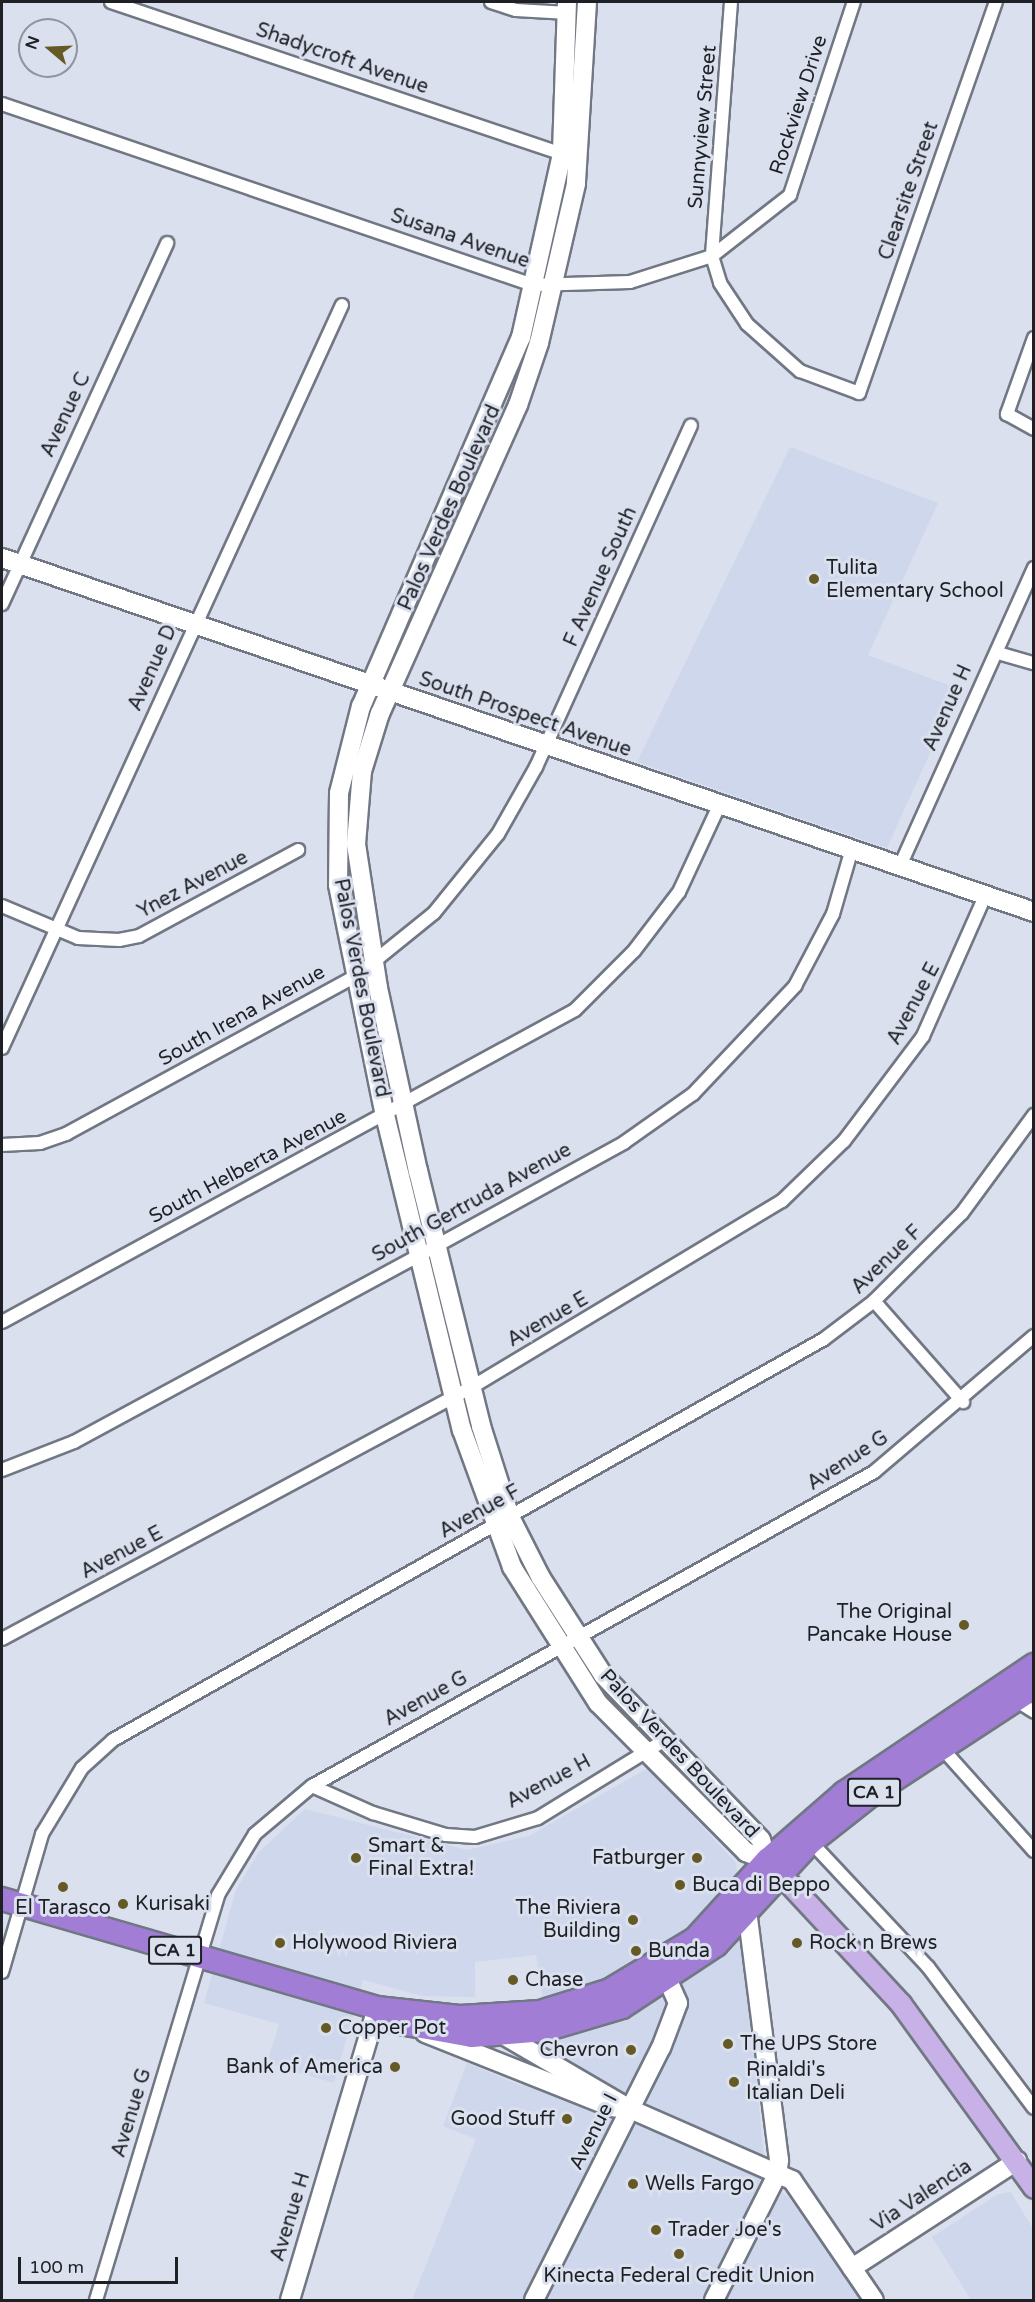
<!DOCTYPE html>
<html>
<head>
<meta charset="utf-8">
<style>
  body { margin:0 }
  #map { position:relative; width:1035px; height:2302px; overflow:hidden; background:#dae0ee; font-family:"Varela Round",sans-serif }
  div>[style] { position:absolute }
  .built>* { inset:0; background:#ced7ec }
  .roads { filter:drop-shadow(2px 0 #717783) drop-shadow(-2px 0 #717783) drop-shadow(0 2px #717783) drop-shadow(0 -2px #717783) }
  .street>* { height:12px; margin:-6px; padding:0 6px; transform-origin:6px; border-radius:6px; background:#fff }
  .secondary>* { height:18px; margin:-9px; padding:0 9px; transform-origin:9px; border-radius:9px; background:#fff }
  .primary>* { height:20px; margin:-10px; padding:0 10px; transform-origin:10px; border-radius:10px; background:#c7b1e6 }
  .highway>* { height:22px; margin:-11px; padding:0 11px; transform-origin:11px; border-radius:11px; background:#a17dd6 }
  .dots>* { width:16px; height:16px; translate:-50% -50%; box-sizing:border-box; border:3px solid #dae0ee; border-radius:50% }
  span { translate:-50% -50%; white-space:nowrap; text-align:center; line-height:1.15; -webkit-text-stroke:6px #dae0ee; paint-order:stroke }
  .shield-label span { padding:2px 4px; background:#dae0ee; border:2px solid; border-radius:4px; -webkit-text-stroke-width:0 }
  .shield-label { font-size:18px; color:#1e2025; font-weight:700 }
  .street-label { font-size:20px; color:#1e2025 }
  .poi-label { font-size:20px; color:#1e2025 }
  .left { translate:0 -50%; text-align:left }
  .right { translate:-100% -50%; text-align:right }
  .frame { position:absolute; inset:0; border:3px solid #1e2025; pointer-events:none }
  .north { position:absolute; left:18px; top:18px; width:60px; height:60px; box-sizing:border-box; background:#dae0ee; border:2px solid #8f939e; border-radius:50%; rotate:289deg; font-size:16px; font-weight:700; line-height:24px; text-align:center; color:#1e2025 }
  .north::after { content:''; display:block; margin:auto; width:21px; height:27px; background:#655a26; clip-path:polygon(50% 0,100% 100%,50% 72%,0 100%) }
  .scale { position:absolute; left:18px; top:2257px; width:160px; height:27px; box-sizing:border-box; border:3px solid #1e2025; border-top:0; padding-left:8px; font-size:18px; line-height:21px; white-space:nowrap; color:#1e2025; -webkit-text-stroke:4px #dae0ee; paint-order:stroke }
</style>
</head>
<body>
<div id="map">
  <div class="built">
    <i style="clip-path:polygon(790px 447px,938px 503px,868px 655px,959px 689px,887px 848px,637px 762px)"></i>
    <i style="clip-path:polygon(648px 1768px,736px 1863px,766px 2180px,789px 2198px,861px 2300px,412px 2300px,476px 2139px,443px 2126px,467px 2063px,522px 2086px,550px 2045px,536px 1955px,475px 1962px,475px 1997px,422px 1996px,363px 1980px,334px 2083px,267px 2063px,279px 2024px,204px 2003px,236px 1890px,258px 1853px,305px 1809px,467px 1850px,529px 1836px)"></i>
    <i style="clip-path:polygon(1011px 2192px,1033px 2229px,1033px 2300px,971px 2300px,932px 2237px,998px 2194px)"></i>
  </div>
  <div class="roads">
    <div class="street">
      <i style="left:111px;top:2px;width:476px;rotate:18.6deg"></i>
      <i style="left:491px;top:2px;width:26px;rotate:18deg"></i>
      <i style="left:516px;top:10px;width:52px;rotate:3.3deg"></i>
      <i style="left:731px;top:2px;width:255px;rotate:94.3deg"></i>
      <i style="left:712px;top:256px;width:28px;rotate:73deg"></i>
      <i style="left:720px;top:283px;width:49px;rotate:56.6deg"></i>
      <i style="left:747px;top:324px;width:71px;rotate:41.6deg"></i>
      <i style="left:800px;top:371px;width:63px;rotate:20.4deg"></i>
      <i style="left:859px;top:393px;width:414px;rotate:-70.7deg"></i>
      <i style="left:2px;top:104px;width:561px;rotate:18.82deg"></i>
      <i style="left:533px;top:285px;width:97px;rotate:-1.8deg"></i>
      <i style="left:630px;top:282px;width:86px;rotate:-17.6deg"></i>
      <i style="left:712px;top:256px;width:99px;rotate:-38deg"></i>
      <i style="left:790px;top:195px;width:203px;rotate:-71.7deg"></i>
      <i style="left:1034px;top:338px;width:81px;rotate:109.6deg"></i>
      <i style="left:1007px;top:414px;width:31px;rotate:29deg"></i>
      <i style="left:2px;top:604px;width:397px;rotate:-65.4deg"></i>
      <i style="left:998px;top:653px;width:37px;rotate:16deg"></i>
      <i style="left:900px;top:866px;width:327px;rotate:-65.8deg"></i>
      <i style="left:2px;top:906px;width:82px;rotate:22.8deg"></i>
      <i style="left:78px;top:938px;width:41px;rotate:2.8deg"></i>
      <i style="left:119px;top:940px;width:20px;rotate:-11deg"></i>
      <i style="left:139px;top:936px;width:181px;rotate:-28.4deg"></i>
      <i style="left:2px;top:1048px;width:817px;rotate:-65.41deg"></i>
      <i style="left:2px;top:1145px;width:38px;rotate:-3deg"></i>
      <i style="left:40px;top:1143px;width:28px;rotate:-19deg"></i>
      <i style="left:66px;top:1134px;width:330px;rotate:-28.6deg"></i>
      <i style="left:356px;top:976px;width:100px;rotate:-38.9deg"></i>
      <i style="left:434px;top:913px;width:102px;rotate:-51deg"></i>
      <i style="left:498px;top:834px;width:77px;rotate:-60.4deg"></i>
      <i style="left:536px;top:767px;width:375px;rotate:-65.6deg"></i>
      <i style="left:874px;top:1301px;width:135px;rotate:48.6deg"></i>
      <i style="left:2px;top:1322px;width:652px;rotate:-28.57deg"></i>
      <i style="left:575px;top:1010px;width:83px;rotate:-45deg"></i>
      <i style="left:634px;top:951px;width:74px;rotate:-52.7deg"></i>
      <i style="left:679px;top:892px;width:95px;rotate:-65.1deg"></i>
      <i style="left:2px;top:1470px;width:77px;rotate:-21.3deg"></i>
      <i style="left:74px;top:1442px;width:414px;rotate:-28.4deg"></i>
      <i style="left:438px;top:1245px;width:213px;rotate:-28.8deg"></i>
      <i style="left:625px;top:1142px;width:83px;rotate:-35.2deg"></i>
      <i style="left:693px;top:1094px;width:149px;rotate:-46.6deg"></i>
      <i style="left:795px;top:986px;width:81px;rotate:-62.2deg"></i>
      <i style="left:833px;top:914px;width:65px;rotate:-73.8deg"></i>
      <i style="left:2px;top:1639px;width:533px;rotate:-28.2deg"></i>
      <i style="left:472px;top:1387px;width:362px;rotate:-31deg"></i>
      <i style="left:782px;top:1201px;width:86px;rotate:-44.1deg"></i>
      <i style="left:844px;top:1141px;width:131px;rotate:-53deg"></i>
      <i style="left:923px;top:1036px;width:153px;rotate:-66.1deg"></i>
      <i style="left:1012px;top:1698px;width:26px;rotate:32deg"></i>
      <i style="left:940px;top:1746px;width:141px;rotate:48.2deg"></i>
      <i style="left:312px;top:1786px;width:67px;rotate:23.9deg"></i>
      <i style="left:373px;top:1813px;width:76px;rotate:16.8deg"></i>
      <i style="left:446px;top:1835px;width:29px;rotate:4deg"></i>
      <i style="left:475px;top:1837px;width:66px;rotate:-16.8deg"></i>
      <i style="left:538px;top:1818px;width:147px;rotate:-31.6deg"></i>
      <i style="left:811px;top:1842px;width:171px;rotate:46.9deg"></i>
      <i style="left:928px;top:1967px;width:176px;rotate:53.1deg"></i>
      <i style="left:2px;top:1972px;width:144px;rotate:-73.8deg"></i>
      <i style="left:42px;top:1834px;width:77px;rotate:-58.8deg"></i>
      <i style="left:82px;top:1768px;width:42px;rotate:-42.1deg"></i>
      <i style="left:113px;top:1740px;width:816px;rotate:-29.42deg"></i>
      <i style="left:824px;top:1339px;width:63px;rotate:-37.2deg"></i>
      <i style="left:874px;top:1301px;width:124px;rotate:-45deg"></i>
      <i style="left:962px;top:1213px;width:122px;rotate:-53.7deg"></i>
      <i style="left:96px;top:2300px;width:423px;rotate:-73.2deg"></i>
      <i style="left:218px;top:1895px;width:71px;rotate:-58.8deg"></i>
      <i style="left:255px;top:1834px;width:75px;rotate:-40.1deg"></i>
      <i style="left:312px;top:1786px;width:644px;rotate:-29.19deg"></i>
      <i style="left:874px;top:1472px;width:210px;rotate:-40.4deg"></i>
    </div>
    <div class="secondary">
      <i style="left:567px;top:2px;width:152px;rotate:91.9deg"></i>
      <i style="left:562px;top:154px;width:188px;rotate:102.6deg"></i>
      <i style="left:521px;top:337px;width:402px;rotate:113.4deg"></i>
      <i style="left:361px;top:706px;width:90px;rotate:104.2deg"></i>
      <i style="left:339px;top:793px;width:92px;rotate:90.6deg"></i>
      <i style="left:338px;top:885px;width:235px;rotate:78.5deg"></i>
      <i style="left:385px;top:1115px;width:324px;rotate:76.3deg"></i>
      <i style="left:462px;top:1430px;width:146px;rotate:69.9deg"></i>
      <i style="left:512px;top:1567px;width:161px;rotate:57.7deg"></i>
      <i style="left:598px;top:1703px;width:210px;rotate:45.2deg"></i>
      <i style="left:746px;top:1852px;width:22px;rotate:21deg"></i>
      <i style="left:587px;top:2px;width:182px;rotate:93.5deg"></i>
      <i style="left:576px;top:184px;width:163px;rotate:103.1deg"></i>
      <i style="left:539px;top:343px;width:65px;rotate:108.7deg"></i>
      <i style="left:518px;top:405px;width:338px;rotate:114.1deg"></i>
      <i style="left:380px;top:713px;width:61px;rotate:107.2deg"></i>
      <i style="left:362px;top:771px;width:73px;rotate:94.7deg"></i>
      <i style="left:356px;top:844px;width:146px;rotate:81.3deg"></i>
      <i style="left:378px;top:988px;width:187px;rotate:77.7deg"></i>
      <i style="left:418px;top:1171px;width:263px;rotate:76.1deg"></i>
      <i style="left:481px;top:1426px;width:96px;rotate:72.3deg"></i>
      <i style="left:510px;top:1517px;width:68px;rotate:63.1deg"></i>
      <i style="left:541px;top:1578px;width:115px;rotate:57.4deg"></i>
      <i style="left:603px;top:1675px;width:228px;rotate:46.2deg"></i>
      <i style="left:761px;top:1840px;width:21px;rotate:73deg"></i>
      <i style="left:2px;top:558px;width:1091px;rotate:18.93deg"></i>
      <i style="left:493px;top:2029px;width:159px;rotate:30.3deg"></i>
      <i style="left:630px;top:2109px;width:177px;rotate:23.7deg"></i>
      <i style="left:792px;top:2180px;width:145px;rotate:55.7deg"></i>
      <i style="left:425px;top:2033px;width:200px;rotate:21.7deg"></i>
      <i style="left:611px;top:2107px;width:19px;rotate:6deg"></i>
      <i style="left:852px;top:2268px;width:197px;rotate:-33deg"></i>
      <i style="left:290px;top:2300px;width:305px;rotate:-73.4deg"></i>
      <i style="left:534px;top:2300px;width:282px;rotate:-63.3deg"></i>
      <i style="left:661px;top:2048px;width:48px;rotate:-69.3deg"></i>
      <i style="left:678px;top:2003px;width:24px;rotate:-114deg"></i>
      <i style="left:714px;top:2300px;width:140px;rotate:-63.3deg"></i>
      <i style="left:777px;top:2175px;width:15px;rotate:-82deg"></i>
      <i style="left:779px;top:2160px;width:251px;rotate:-97.3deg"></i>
    </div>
    <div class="primary">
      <i style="left:771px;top:1864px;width:191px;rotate:47.1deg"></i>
      <i style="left:901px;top:2004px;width:227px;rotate:54.1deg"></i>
    </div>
    <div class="highway">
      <i style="left:2px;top:1899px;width:391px;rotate:16.2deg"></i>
      <i style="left:377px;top:2008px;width:83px;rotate:6.2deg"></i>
      <i style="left:460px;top:2017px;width:80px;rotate:-3.6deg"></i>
      <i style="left:540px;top:2012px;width:73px;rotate:-17.4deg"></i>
      <i style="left:610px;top:1990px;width:99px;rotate:-31deg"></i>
      <i style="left:695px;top:1939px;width:107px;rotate:-47.7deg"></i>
      <i style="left:767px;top:1860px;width:102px;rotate:-41deg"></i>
      <i style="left:844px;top:1793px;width:229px;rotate:-34deg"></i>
      <i style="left:377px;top:2008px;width:18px;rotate:47deg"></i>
      <i style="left:389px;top:2021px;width:84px;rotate:10.2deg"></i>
      <i style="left:472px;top:2036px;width:73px;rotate:-4.7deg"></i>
      <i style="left:545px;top:2030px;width:80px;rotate:-16.6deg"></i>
      <i style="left:622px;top:2007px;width:113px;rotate:-33.4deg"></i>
      <i style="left:716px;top:1945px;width:140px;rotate:-47.3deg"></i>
      <i style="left:811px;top:1842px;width:78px;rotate:-38.2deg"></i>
      <i style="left:872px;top:1794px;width:194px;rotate:-33.2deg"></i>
    </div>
  </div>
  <div class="dots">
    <i style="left:814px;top:579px;background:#655a26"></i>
    <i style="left:964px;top:1625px;background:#655a26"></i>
    <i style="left:356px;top:1858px;background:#655a26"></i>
    <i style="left:697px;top:1858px;background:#655a26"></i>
    <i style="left:680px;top:1885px;background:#655a26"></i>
    <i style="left:63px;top:1887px;background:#655a26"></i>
    <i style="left:123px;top:1904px;background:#655a26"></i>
    <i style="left:633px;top:1920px;background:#655a26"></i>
    <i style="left:280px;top:1943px;background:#655a26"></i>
    <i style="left:797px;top:1943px;background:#655a26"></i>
    <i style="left:636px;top:1951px;background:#655a26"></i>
    <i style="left:513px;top:1980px;background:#655a26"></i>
    <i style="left:326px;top:2028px;background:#655a26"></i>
    <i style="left:728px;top:2044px;background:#655a26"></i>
    <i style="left:631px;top:2050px;background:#655a26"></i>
    <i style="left:395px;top:2067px;background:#655a26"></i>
    <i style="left:734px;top:2082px;background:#655a26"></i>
    <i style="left:567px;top:2119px;background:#655a26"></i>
    <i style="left:633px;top:2184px;background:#655a26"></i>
    <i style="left:656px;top:2230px;background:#655a26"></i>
    <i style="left:679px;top:2254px;background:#655a26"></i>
  </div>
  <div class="shield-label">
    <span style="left:874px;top:1792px">CA 1</span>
    <span style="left:175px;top:1950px">CA 1</span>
  </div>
  <div class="street-label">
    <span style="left:342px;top:59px;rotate:19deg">Shadycroft Avenue</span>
    <span style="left:799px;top:105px;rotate:-72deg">Rockview Drive</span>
    <span style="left:703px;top:127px;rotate:-85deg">Sunnyview Street</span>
    <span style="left:909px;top:191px;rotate:-71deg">Clearsite Street</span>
    <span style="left:460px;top:239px;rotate:19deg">Susana Avenue</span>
    <span style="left:66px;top:415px;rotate:-65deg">Avenue C</span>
    <span style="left:450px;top:508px;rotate:-66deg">Palos Verdes Boulevard</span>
    <span style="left:601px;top:577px;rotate:-66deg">F Avenue South</span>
    <span style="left:153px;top:668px;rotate:-66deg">Avenue D</span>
    <span style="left:948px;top:708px;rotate:-66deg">Avenue H</span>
    <span style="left:525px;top:715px;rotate:19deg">South Prospect Avenue</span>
    <span style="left:193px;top:885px;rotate:-28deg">Ynez Avenue</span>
    <span style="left:361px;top:988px;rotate:79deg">Palos Verdes Boulevard</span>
    <span style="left:914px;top:1004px;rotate:-62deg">Avenue E</span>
    <span style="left:242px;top:1016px;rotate:-29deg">South Irena Avenue</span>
    <span style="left:248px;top:1167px;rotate:-28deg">South Helberta Avenue</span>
    <span style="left:472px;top:1203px;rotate:-29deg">South Gertruda Avenue</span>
    <span style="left:887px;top:1260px;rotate:-44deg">Avenue F</span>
    <span style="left:548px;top:1320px;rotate:-30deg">Avenue E</span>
    <span style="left:848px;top:1461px;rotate:-33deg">Avenue G</span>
    <span style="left:480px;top:1512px;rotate:-29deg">Avenue F</span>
    <span style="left:122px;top:1553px;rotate:-28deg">Avenue E</span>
    <span style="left:426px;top:1699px;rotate:-29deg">Avenue G</span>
    <span style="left:679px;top:1754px;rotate:47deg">Palos Verdes Boulevard</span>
    <span style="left:549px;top:1782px;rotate:-28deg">Avenue H</span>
    <span style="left:132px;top:2113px;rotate:-73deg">Avenue G</span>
    <span style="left:594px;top:2132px;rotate:-63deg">Avenue I</span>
    <span style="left:922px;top:2196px;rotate:-33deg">Via Valencia</span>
    <span style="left:291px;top:2217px;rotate:-73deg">Avenue H</span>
  </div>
  <div class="poi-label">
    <span class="left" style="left:826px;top:580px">Tulita<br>Elementary School</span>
    <span class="right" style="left:952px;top:1624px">The Original<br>Pancake House</span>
    <span class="left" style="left:368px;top:1858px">Smart &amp;<br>Final Extra!</span>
    <span class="right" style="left:685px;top:1858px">Fatburger</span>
    <span class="left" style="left:692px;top:1885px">Buca di Beppo</span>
    <span class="left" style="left:135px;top:1904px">Kurisaki</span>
    <span style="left:63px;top:1908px">El Tarasco</span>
    <span class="right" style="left:621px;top:1920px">The Riviera<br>Building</span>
    <span class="left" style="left:292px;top:1943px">Holywood Riviera</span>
    <span class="left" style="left:809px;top:1943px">Rock n Brews</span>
    <span class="left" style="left:648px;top:1951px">Bunda</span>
    <span class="left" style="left:525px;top:1980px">Chase</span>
    <span class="left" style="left:338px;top:2028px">Copper Pot</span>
    <span class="left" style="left:740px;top:2044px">The UPS Store</span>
    <span class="right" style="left:619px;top:2050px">Chevron</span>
    <span class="right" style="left:383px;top:2067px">Bank of America</span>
    <span class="left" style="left:746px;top:2082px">Rinaldi's<br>Italian Deli</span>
    <span class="right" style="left:555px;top:2119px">Good Stuff</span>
    <span class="left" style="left:645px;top:2184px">Wells Fargo</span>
    <span class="left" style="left:668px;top:2230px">Trader Joe's</span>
    <span style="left:679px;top:2276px">Kinecta Federal Credit Union</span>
  </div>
  <div class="frame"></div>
  <div class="north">N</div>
  <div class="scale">100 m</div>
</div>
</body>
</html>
